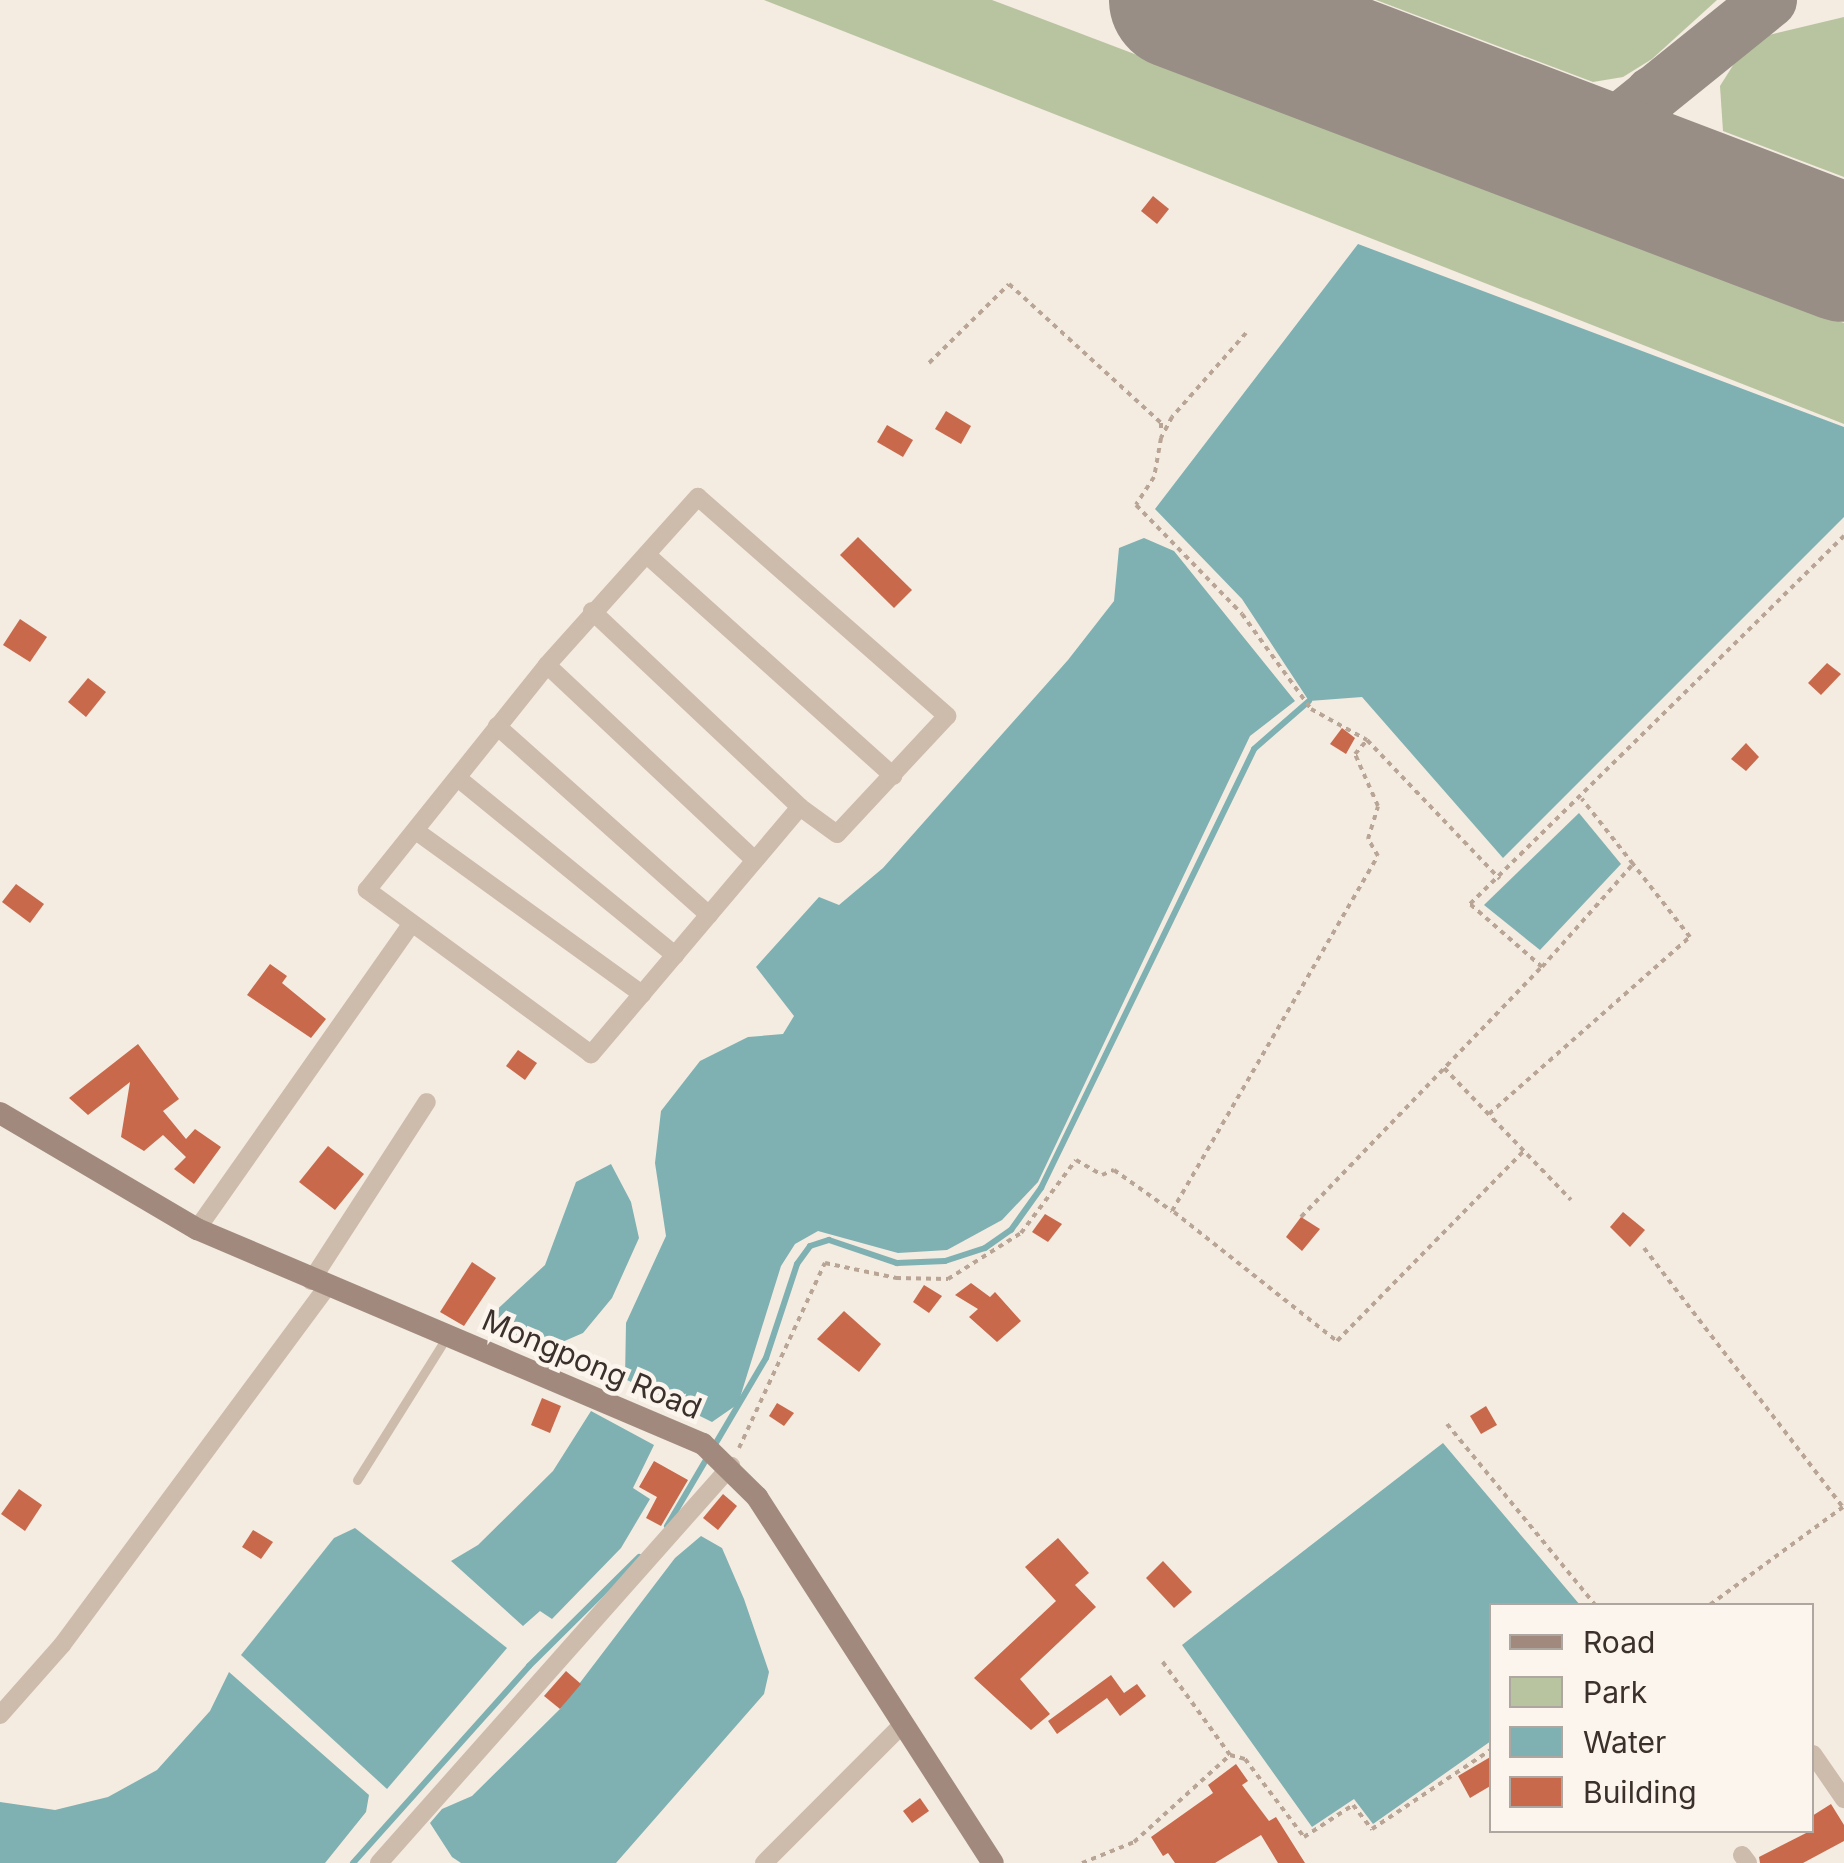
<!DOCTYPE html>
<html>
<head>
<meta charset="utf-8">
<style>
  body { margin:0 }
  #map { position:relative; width:1844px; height:1863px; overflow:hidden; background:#f4ebe1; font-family:Inter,sans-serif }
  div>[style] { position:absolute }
  .green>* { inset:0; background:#b8c4a0 }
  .water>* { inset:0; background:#7fb0b2 }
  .stream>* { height:6px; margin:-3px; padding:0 3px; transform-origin:3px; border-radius:3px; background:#7fb0b2 }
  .taxiway>* { height:55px; margin:-27.5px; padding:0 27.5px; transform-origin:27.5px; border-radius:27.5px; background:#988e86 }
  .runway>* { height:138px; margin:-69px; padding:0 69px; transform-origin:69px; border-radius:69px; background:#988e86 }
  .building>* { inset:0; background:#c8694b }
  .path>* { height:4px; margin-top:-2px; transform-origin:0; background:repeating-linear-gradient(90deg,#b9a596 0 5px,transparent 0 10px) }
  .lane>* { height:9px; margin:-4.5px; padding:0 4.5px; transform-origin:4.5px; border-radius:4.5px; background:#cdbbac }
  .street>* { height:18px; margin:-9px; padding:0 9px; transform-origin:9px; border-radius:9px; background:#cdbbac }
  .secondary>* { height:22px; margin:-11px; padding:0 11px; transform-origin:11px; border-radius:11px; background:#a18a7d }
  span { translate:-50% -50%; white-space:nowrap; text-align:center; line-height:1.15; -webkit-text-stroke:9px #fbf5ee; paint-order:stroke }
  .street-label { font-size:30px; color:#3b302b }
  .legend { position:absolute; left:1489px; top:1603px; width:325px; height:230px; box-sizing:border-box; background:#fbf5ee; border:2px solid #aea6a0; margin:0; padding:12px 18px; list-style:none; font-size:30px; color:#3b302b }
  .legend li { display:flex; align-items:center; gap:20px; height:50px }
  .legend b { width:50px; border:2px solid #aea6a0 }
</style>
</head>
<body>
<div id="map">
  <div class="green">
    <i style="clip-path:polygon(764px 0,992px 0,1844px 323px,1844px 424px)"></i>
    <i style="clip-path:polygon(1376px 0,1717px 0,1652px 59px,1623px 77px,1593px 82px)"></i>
    <i style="clip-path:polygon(1844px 17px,1844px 177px,1723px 131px,1720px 86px,1737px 59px,1769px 35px)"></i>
  </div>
  <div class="water">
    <i style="clip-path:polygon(1358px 244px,1844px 427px,1844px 517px,1503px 858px,1362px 697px,1309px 701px,1242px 599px,1155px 509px)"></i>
    <i style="clip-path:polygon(1144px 538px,1174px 551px,1295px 701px,1250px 736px,1038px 1182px,1002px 1220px,947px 1250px,898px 1253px,818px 1231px,795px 1244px,781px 1266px,738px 1404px,712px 1422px,625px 1379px,626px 1323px,666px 1236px,655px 1163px,661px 1111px,700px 1061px,748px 1037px,783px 1034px,794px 1016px,756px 967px,819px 897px,839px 905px,883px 868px,1068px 660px,1114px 601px,1119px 548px)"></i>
    <i style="clip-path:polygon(1579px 813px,1621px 864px,1540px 950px,1484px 905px)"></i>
    <i style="clip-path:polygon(611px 1164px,631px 1202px,639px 1238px,612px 1298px,583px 1333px,553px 1346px,504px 1332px,490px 1316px,545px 1265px,576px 1182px)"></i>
    <i style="clip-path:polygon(591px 1411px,654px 1445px,633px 1488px,650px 1499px,621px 1548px,552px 1619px,540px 1611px,523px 1626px,451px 1561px,478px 1545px,553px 1471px)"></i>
    <i style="clip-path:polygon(1443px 1443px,1580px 1605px,1492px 1606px,1491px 1741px,1373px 1824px,1354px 1799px,1312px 1827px,1182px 1645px)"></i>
    <i style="clip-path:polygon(355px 1528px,507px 1648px,387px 1789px,241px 1655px,334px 1538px)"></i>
    <i style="clip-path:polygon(701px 1536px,722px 1548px,744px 1599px,769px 1672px,764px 1694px,616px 1863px,461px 1863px,452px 1857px,430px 1823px,442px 1809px,472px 1796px,560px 1709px,675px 1558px)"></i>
    <i style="clip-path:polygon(229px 1672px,369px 1795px,366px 1812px,325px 1863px,0 1863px,0 1802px,55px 1810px,108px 1797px,157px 1770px,210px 1711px)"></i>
  </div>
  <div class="stream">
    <i style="left:667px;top:1526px;width:195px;rotate:-59.5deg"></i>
    <i style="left:766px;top:1358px;width:99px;rotate:-71.7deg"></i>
    <i style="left:797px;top:1264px;width:22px;rotate:-54deg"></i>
    <i style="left:810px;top:1246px;width:20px;rotate:-18deg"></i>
    <i style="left:829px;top:1240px;width:72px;rotate:18.7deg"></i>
    <i style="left:897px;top:1263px;width:48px;rotate:-2.4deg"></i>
    <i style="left:945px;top:1261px;width:42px;rotate:-18deg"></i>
    <i style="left:985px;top:1248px;width:32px;rotate:-35deg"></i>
    <i style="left:1011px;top:1230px;width:52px;rotate:-54.5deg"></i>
    <i style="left:1041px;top:1188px;width:488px;rotate:-64.1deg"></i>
    <i style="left:1254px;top:749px;width:73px;rotate:-41.1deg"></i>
    <i style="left:353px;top:1863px;width:264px;rotate:-48.2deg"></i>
    <i style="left:529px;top:1666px;width:155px;rotate:-44.7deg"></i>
  </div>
  <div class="taxiway">
    <i style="left:1652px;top:93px;width:24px;rotate:118deg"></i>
    <i style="left:1641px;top:114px;width:35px;rotate:90deg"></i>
    <i style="left:1641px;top:149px;width:47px;rotate:53.6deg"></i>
    <i style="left:1542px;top:138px;width:33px;rotate:12deg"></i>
    <i style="left:1574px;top:145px;width:32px;rotate:-22deg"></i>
    <i style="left:1604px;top:133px;width:212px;rotate:-38.9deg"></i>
  </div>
  <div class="runway">
    <i style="left:1178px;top:0;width:712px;rotate:20.8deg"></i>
  </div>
  <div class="building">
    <i style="clip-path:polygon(1153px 196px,1169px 209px,1157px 224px,1141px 211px)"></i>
    <i style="clip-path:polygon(946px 411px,971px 426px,961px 444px,935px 429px)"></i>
    <i style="clip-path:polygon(887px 425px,913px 440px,903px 457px,877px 442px)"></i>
    <i style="clip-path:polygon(858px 537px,912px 590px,894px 608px,840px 555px)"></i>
    <i style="clip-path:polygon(20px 619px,47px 637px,30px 662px,3px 645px)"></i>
    <i style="clip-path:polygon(1827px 663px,1841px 674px,1821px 695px,1808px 683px)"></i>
    <i style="clip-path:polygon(88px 678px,106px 692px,86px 717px,68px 702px)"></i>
    <i style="clip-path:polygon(1342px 728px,1355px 738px,1346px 754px,1330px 744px)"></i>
    <i style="clip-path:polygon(1746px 743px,1759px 757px,1746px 771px,1731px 759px)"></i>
    <i style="clip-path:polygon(16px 884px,44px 904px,30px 923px,2px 902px)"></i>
    <i style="clip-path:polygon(270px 964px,287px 976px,282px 983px,326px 1019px,311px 1038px,247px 995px)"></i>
    <i style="clip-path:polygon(138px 1044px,179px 1099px,163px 1111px,186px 1139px,195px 1129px,221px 1147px,194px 1184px,174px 1169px,186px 1157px,163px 1135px,144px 1151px,121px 1137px,130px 1082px,88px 1115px,69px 1098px)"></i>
    <i style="clip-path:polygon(518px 1050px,537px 1063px,525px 1080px,506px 1066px)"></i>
    <i style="clip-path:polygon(328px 1146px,364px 1174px,335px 1210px,299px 1182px)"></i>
    <i style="clip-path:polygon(1623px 1212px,1645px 1230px,1630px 1247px,1610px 1227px)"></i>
    <i style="clip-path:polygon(1045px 1214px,1062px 1224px,1048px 1242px,1032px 1232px)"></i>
    <i style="clip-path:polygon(1301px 1217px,1320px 1229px,1302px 1251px,1286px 1237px)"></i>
    <i style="clip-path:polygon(472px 1262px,496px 1278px,464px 1326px,440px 1312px)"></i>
    <i style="clip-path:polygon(971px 1283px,990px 1297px,995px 1292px,1021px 1321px,997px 1342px,969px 1317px,978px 1309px,955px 1295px)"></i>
    <i style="clip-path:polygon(924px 1285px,942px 1296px,929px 1313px,913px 1302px)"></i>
    <i style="clip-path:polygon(844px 1311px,881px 1344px,859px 1372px,817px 1339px)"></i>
    <i style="clip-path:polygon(542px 1398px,561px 1406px,550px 1433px,531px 1425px)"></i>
    <i style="clip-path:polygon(777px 1403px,794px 1413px,784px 1426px,769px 1416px)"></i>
    <i style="clip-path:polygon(1486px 1406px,1497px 1425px,1481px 1434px,1470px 1416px)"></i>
    <i style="clip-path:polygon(654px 1461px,688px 1480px,661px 1526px,646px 1518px,657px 1497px,639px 1487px)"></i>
    <i style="clip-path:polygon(19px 1489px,42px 1505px,25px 1531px,1px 1514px)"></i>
    <i style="clip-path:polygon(723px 1494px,737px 1506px,718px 1530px,703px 1518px)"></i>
    <i style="clip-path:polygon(253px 1530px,273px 1542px,261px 1559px,242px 1547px)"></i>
    <i style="clip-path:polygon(1058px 1538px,1089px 1573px,1075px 1585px,1096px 1607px,1020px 1679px,1050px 1714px,1031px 1730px,974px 1678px,1056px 1601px,1025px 1567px)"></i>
    <i style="clip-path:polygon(1163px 1561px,1192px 1592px,1174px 1608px,1146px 1578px)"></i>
    <i style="clip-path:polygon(566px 1671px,581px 1684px,560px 1709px,544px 1696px)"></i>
    <i style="clip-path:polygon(1111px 1675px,1124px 1693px,1137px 1684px,1146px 1696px,1120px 1716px,1107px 1698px,1057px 1734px,1048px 1721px)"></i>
    <i style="clip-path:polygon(1492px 1756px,1492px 1785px,1470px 1798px,1458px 1776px)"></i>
    <i style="clip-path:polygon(1236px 1764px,1248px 1781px,1242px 1785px,1269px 1821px,1276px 1817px,1305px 1863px,1278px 1863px,1261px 1835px,1215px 1863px,1175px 1863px,1168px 1853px,1163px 1856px,1151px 1837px,1213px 1793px,1208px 1785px)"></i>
    <i style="clip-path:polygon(920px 1798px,929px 1811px,912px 1823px,903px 1811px)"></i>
    <i style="clip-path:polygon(1831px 1804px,1844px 1825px,1844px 1841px,1803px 1863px,1760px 1863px,1759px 1857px,1812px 1830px,1812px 1816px)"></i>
  </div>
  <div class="path">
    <i style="left:1246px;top:333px;width:112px;rotate:131.4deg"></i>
    <i style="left:1172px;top:417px;width:24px;rotate:118deg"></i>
    <i style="left:1161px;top:438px;width:40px;rotate:100deg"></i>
    <i style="left:1154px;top:477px;width:33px;rotate:123deg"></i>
    <i style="left:1136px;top:505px;width:152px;rotate:45.8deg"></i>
    <i style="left:1242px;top:614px;width:117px;rotate:54deg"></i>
    <i style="left:1311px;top:709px;width:64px;rotate:29deg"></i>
    <i style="left:929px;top:363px;width:112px;rotate:-44.6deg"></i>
    <i style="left:1009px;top:284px;width:206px;rotate:42.4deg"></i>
    <i style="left:1161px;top:423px;width:10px;rotate:90deg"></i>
    <i style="left:1542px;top:967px;width:137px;rotate:-48.5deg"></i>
    <i style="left:1633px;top:864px;width:83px;rotate:-128.1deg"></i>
    <i style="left:1444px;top:1068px;width:183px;rotate:46.1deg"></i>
    <i style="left:1489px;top:1114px;width:268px;rotate:-41.4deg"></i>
    <i style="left:1690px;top:937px;width:93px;rotate:-128deg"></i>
    <i style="left:1174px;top:1212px;width:208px;rotate:38.4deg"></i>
    <i style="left:1337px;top:1341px;width:267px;rotate:-45.5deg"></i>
    <i style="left:1301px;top:1217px;width:347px;rotate:-46.1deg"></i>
    <i style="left:1542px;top:967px;width:96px;rotate:-138.8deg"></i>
    <i style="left:1470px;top:904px;width:525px;rotate:-44.54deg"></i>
    <i style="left:1644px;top:1248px;width:327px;rotate:52.5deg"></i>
    <i style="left:1843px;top:1507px;width:167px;rotate:143.7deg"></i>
    <i style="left:1447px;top:1424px;width:235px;rotate:50.7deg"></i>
    <i style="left:739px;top:1448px;width:204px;rotate:-65.1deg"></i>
    <i style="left:825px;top:1263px;width:73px;rotate:11.9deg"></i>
    <i style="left:896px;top:1278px;width:52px;rotate:1.1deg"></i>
    <i style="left:948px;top:1279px;width:86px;rotate:-32.2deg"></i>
    <i style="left:1021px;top:1233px;width:91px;rotate:-53deg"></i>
    <i style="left:1076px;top:1160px;width:30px;rotate:30deg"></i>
    <i style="left:1102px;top:1175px;width:13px;rotate:-23deg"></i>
    <i style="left:1114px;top:1170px;width:71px;rotate:35.3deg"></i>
    <i style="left:1172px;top:1211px;width:410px;rotate:-59.9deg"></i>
    <i style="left:1378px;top:856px;width:20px;rotate:-120deg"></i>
    <i style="left:1368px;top:839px;width:34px;rotate:-73deg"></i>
    <i style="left:1378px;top:806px;width:57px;rotate:-113.9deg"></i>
    <i style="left:1355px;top:754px;width:18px;rotate:-49deg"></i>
    <i style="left:1367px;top:740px;width:192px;rotate:46.3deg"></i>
    <i style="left:1230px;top:1755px;width:16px;rotate:15deg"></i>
    <i style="left:1245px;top:1759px;width:98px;rotate:52.9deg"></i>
    <i style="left:1304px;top:1837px;width:59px;rotate:-33.1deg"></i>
    <i style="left:1353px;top:1805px;width:31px;rotate:52deg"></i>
    <i style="left:1372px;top:1829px;width:144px;rotate:-33.7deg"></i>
    <i style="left:1082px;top:1863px;width:56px;rotate:-22deg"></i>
    <i style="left:1134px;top:1842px;width:130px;rotate:-42.2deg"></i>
    <i style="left:1230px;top:1755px;width:116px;rotate:-125.9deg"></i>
  </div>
  <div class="lane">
    <i style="left:357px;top:1480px;width:168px;rotate:-57.9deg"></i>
  </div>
  <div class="street">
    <i style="left:698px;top:497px;width:332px;rotate:41.3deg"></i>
    <i style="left:947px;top:716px;width:161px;rotate:133deg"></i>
    <i style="left:837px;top:834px;width:46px;rotate:-143.9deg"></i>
    <i style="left:800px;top:807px;width:324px;rotate:130.2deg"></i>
    <i style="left:591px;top:1054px;width:278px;rotate:-143.8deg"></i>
    <i style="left:367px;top:890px;width:288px;rotate:-51.3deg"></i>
    <i style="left:547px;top:665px;width:226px;rotate:-48.1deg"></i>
    <i style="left:647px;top:555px;width:331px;rotate:41.9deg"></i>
    <i style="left:592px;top:611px;width:286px;rotate:43.3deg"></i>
    <i style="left:547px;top:665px;width:285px;rotate:43.2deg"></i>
    <i style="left:497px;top:726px;width:284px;rotate:41.7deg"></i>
    <i style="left:459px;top:779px;width:279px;rotate:39.2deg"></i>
    <i style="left:416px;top:831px;width:279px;rotate:35.8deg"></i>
    <i style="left:197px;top:1229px;width:372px;rotate:-54.9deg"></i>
    <i style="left:311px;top:1281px;width:213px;rotate:-57.1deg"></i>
    <i style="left:0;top:1715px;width:94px;rotate:-48.5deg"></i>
    <i style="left:62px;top:1645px;width:444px;rotate:-53.5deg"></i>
    <i style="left:1813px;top:1754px;width:55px;rotate:55.4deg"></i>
    <i style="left:1742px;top:1855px;width:10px;rotate:53deg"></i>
    <i style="left:379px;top:1863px;width:531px;rotate:-48.44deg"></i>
    <i style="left:764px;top:1863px;width:197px;rotate:-45deg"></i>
  </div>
  <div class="secondary">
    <i style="left:0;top:1113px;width:229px;rotate:30.5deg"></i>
    <i style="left:197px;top:1229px;width:550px;rotate:23.02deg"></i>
    <i style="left:703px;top:1444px;width:76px;rotate:44.5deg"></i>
    <i style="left:757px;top:1497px;width:435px;rotate:57.2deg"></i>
  </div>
  <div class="street-label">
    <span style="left:592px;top:1364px;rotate:23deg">Mongpong Road</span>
  </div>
  <ul class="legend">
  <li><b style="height:12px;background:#a18a7d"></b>Road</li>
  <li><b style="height:28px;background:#b8c4a0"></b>Park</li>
  <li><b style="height:28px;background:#7fb0b2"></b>Water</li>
  <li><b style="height:28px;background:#c8694b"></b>Building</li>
  </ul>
</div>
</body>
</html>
